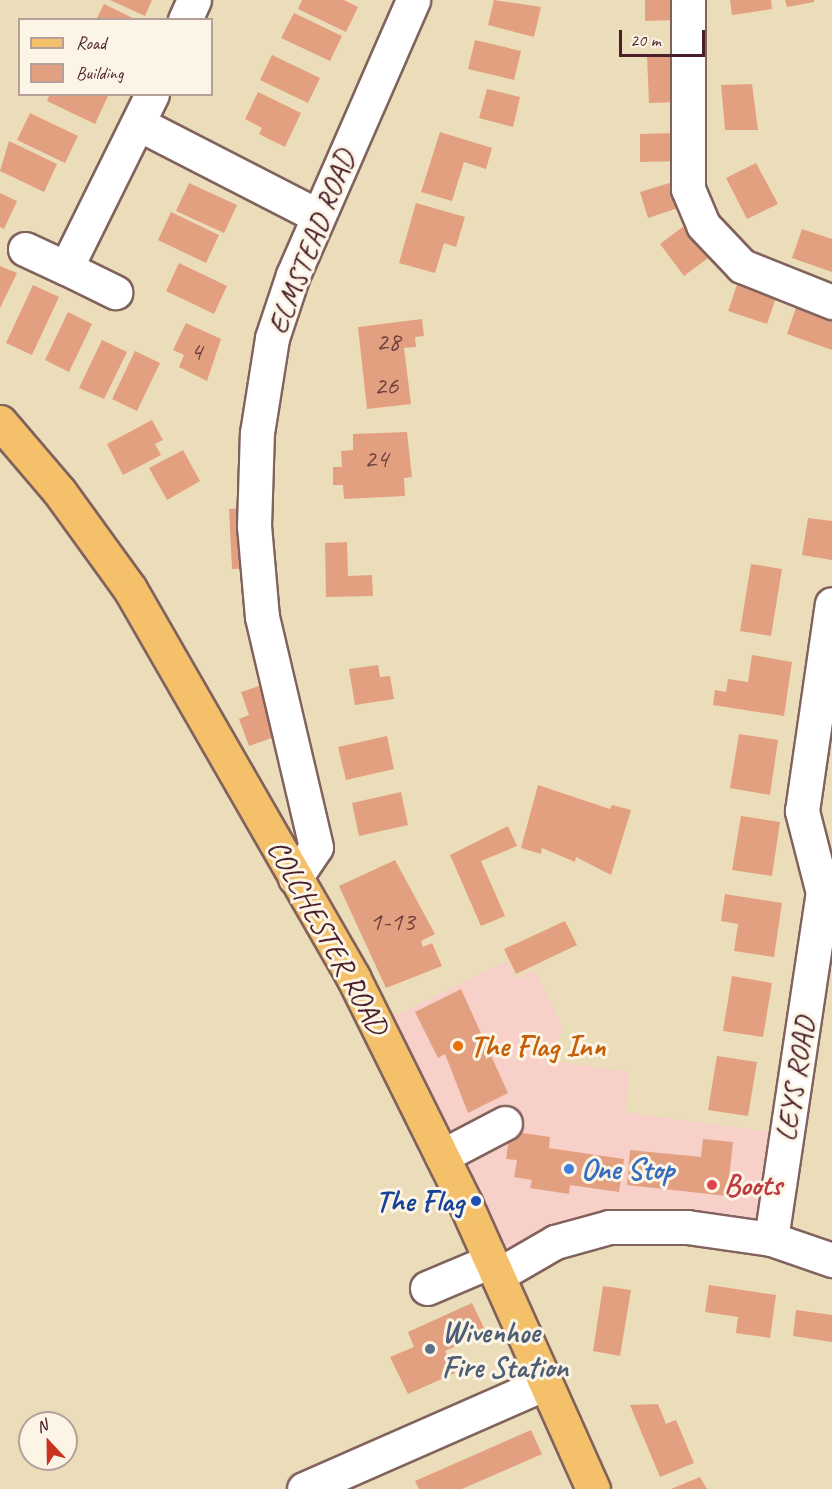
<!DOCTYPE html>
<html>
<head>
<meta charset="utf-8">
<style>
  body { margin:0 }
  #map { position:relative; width:832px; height:1489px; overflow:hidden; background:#ebddb9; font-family:Caveat,sans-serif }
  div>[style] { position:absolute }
  .built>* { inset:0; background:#f7d0ca }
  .building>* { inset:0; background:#e3a080 }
  .roads { filter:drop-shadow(2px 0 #82625d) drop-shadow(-2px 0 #82625d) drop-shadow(0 2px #82625d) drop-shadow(0 -2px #82625d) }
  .minor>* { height:33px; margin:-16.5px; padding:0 16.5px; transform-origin:16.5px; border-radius:16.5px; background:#fff }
  .major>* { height:33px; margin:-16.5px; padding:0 16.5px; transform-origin:16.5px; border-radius:16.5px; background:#f4c16a }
  .dots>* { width:16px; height:16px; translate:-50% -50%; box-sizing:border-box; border:3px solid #fcf5e5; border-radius:50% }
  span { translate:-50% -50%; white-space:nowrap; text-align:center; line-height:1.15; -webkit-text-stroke:6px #fcf5e5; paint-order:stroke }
  .number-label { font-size:27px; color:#703f40 }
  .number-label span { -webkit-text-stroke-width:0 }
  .street-label { font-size:30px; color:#4a1f2b }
  .food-label { font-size:30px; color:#c56008; font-weight:700 }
  .left { translate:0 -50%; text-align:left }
  .shop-label { font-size:30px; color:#366cbe; font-weight:700 }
  .health-label { font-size:30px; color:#be3a42; font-weight:700 }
  .transit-label { font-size:30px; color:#164399; font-weight:700 }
  .right { translate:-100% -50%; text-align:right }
  .service-label { font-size:30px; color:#4e5e75; font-weight:700 }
  .legend { position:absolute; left:18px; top:18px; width:195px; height:78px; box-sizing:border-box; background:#fcf5e5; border:2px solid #b59f9b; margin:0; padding:8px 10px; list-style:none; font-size:18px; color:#4a1f2b }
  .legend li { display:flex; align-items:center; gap:12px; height:30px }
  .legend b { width:30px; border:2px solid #b59f9b }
  .north { position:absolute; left:18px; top:1411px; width:60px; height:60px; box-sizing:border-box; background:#fcf5e5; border:2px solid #b59f9b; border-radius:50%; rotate:338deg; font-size:16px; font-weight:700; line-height:24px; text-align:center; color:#4a1f2b }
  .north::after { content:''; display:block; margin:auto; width:21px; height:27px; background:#c8321e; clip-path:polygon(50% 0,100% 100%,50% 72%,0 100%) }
  .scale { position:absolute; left:619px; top:30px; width:86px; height:27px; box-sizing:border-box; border:3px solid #4a1f2b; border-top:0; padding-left:8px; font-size:18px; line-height:21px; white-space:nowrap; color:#4a1f2b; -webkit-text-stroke:4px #fcf5e5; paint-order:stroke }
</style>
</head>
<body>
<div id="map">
  <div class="built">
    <i style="clip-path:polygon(507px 961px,515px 979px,536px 971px,563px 1029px,545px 1060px,630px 1072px,625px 1112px,792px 1135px,779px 1229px,723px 1222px,508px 1259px,390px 1018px)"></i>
  </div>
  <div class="building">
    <i style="clip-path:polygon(110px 0,152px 0,145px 16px)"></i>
    <i style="clip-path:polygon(302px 0,344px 0,358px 7px,346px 32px,298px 9px)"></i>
    <i style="clip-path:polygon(494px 0,541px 7px,534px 37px,488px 25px)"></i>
    <i style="clip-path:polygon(645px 0,677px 0,678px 20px,645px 21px)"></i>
    <i style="clip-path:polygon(730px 0,771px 0,772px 9px,732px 15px)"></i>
    <i style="clip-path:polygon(785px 0,814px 0,814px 2px,787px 7px)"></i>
    <i style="clip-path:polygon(104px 4px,137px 20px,96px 20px)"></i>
    <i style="clip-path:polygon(294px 13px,342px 36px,330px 61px,281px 38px)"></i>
    <i style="clip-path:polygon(475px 40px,521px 51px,514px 80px,468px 69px)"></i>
    <i style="clip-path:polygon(272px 55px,320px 78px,308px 103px,260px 80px)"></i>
    <i style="clip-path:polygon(681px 55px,682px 102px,649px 103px,647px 56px)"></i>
    <i style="clip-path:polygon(752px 84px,758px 130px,725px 130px,721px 85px)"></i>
    <i style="clip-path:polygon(487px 89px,520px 97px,513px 127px,479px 118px)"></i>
    <i style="clip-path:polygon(258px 92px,301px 113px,285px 147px,259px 134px,262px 128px,245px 119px)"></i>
    <i style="clip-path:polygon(50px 94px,105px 94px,108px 96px,95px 124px,47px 101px)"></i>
    <i style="clip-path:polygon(30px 113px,78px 136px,65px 163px,17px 140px)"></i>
    <i style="clip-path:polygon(440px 132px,492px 148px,486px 169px,464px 162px,452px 201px,421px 192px)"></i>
    <i style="clip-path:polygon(675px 133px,682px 161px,640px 162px,640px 134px)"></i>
    <i style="clip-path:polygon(9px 141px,57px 164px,44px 192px,0 171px)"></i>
    <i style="clip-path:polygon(756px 163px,778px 204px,747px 219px,726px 178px)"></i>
    <i style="clip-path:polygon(673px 182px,687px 205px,648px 218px,640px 192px)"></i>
    <i style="clip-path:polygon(189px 183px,237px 205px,224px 233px,176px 211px)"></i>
    <i style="clip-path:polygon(0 193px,17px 201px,4px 229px,0 227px)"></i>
    <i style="clip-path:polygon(416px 203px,465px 217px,456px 247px,444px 243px,435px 273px,399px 263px)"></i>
    <i style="clip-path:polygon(171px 212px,219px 235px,206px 263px,158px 240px)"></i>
    <i style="clip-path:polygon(688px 223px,712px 255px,684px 276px,660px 244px)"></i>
    <i style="clip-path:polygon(802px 229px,832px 239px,832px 272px,792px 258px)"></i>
    <i style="clip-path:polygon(179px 263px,227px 286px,214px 314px,166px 291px)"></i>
    <i style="clip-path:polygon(0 266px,17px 273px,0 308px)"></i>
    <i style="clip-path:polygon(738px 282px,777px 295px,767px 324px,728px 311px)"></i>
    <i style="clip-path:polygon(33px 285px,59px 297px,32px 355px,6px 343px)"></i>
    <i style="clip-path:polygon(798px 302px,832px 314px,832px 350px,787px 334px)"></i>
    <i style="clip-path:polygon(68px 312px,92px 324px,69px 372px,45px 360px)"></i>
    <i style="clip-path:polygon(422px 319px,424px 336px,415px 337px,416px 347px,404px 348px,411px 404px,367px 409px,358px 327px)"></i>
    <i style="clip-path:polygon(186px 323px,221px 339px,207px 381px,179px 367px,184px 355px,173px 350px)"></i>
    <i style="clip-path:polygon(102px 340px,127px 352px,104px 399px,79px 388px)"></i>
    <i style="clip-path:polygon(135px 351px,160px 363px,137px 411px,112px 399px)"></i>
    <i style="clip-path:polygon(152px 420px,163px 440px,155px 444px,161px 455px,123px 475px,107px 444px)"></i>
    <i style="clip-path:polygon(407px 432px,412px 477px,404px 478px,405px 496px,344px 499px,343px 485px,333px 485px,333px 467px,342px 467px,341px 451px,353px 450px,353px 434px)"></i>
    <i style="clip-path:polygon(183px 450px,200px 481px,167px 500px,149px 468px)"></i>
    <i style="clip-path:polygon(252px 507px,255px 568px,232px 569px,229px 509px)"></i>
    <i style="clip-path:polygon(808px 518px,832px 521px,832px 560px,802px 555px)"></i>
    <i style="clip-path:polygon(347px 542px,348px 576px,372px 575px,373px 596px,326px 597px,325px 543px)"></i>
    <i style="clip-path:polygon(751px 564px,782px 569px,771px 636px,740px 631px)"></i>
    <i style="clip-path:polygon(752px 655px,792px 662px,784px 716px,713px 705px,715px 690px,726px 692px,728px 679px,748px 682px)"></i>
    <i style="clip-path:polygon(378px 665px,380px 677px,390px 676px,394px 699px,355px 705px,349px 669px)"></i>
    <i style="clip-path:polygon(262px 685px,280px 735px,249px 746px,239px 719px,249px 715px,241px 692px)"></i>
    <i style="clip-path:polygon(739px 734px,778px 740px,770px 795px,730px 788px)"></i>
    <i style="clip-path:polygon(387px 736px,394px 769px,346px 780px,338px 747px)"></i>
    <i style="clip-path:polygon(538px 785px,610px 809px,612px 805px,631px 810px,611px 875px,576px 857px,575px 862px,542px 848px,541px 854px,521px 848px)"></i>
    <i style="clip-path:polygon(401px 792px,408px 825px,359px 836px,352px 803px)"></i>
    <i style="clip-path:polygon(741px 816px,780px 822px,772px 876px,732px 870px)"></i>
    <i style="clip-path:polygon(508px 826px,517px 846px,481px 861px,505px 916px,481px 926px,450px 855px)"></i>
    <i style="clip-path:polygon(395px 860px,435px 934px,421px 941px,423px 947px,432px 943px,442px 966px,386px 988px,339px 886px)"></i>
    <i style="clip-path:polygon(725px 894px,782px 903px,774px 957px,734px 951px,738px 924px,721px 921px)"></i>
    <i style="clip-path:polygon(565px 921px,577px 945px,516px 974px,504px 949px)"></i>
    <i style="clip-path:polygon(732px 976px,772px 983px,763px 1037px,723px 1031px)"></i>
    <i style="clip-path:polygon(461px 989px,508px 1093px,468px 1113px,445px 1054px,438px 1058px,415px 1012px)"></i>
    <i style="clip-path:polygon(717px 1056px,757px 1062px,748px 1116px,708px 1110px)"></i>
    <i style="clip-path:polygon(510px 1131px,550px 1137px,549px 1148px,624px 1159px,619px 1192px,570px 1185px,569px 1194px,530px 1188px,532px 1180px,514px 1177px,517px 1160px,506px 1159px)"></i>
    <i style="clip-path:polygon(703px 1139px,733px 1142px,727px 1196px,627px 1185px,630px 1150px,701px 1157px)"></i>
    <i style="clip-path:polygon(709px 1285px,776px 1295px,770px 1338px,736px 1333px,738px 1317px,705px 1312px)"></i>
    <i style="clip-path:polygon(603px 1286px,631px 1290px,620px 1356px,593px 1351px)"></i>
    <i style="clip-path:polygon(472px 1303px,486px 1332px,445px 1351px,455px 1373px,408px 1394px,390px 1357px,414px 1347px,408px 1332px)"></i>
    <i style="clip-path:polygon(796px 1310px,832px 1315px,832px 1342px,793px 1336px)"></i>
    <i style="clip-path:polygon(658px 1404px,666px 1424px,676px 1420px,694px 1463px,660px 1477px,630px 1405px)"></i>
    <i style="clip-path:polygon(531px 1430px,542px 1454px,462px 1489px,419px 1489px,415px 1481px)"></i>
    <i style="clip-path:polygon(700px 1477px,707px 1489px,671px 1489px)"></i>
  </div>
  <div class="roads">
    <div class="minor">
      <i style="left:688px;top:0;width:189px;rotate:90deg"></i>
      <i style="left:688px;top:189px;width:39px;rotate:67deg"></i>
      <i style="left:703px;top:225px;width:57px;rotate:46.4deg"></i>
      <i style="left:742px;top:266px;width:97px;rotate:21.8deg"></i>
      <i style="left:185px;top:20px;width:22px;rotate:-66deg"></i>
      <i style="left:139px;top:124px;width:199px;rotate:27.2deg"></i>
      <i style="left:25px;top:249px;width:45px;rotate:24.9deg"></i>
      <i style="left:66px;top:268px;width:194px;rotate:-63.7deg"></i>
      <i style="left:66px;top:268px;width:55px;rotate:26.1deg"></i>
      <i style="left:295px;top:878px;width:37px;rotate:-56deg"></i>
      <i style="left:316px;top:847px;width:236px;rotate:-103.2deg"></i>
      <i style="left:262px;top:617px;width:91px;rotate:-95deg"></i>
      <i style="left:254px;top:526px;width:93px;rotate:-88.2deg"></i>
      <i style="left:257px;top:433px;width:96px;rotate:-81deg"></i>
      <i style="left:272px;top:338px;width:66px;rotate:-71.6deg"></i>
      <i style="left:293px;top:275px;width:300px;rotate:-66.4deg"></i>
      <i style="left:442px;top:1156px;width:71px;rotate:-27.6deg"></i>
      <i style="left:771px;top:1239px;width:350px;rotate:-81.5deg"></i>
      <i style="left:823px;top:893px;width:85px;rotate:-104.4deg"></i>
      <i style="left:802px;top:811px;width:209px;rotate:-81.8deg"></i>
      <i style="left:498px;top:1275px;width:66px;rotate:-30.1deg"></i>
      <i style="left:555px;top:1242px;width:56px;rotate:-15.5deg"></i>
      <i style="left:609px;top:1227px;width:78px"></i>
      <i style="left:687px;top:1227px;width:85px;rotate:8.1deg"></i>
      <i style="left:771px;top:1239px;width:65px;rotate:19deg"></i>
      <i style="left:427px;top:1288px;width:69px;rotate:-22.9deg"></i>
      <i style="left:304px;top:1489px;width:263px;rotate:-23.7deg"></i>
    </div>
    <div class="major">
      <i style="left:0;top:422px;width:91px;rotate:49.5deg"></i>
      <i style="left:59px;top:491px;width:121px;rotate:54.1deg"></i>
      <i style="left:130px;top:589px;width:448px;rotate:60.1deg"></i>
      <i style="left:353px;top:977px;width:254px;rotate:63.6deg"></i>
      <i style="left:466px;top:1205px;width:311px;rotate:65.9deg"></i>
    </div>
  </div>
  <div class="dots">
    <i style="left:458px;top:1046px;background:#e8710a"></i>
    <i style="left:569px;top:1169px;background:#3f7fe0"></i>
    <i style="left:712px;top:1185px;background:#e0444e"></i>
    <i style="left:476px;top:1201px;background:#1a4fb4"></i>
    <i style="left:430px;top:1349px;background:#5c6f8a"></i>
  </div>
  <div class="number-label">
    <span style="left:388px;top:342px">28</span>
    <span style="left:196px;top:352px">4</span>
    <span style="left:386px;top:386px">26</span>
    <span style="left:376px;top:459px">24</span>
    <span style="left:392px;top:922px">1-13</span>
  </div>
  <div class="street-label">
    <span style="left:311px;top:242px;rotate:-69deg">ELMSTEAD ROAD</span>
    <span style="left:328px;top:937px;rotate:61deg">COLCHESTER ROAD</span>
    <span style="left:795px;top:1079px;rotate:-81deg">LEYS ROAD</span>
  </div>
  <div class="food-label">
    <span class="left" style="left:470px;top:1046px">The Flag Inn</span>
  </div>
  <div class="shop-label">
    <span class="left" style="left:581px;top:1169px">One Stop</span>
  </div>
  <div class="health-label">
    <span class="left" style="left:724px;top:1185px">Boots</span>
  </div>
  <div class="transit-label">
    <span class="right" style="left:464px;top:1201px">The Flag</span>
  </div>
  <div class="service-label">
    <span class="left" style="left:442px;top:1349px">Wivenhoe<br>Fire Station</span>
  </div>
  <ul class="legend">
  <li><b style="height:8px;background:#f4c16a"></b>Road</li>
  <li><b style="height:16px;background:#e3a080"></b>Building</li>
  </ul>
  <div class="north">N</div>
  <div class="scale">20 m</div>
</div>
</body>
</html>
